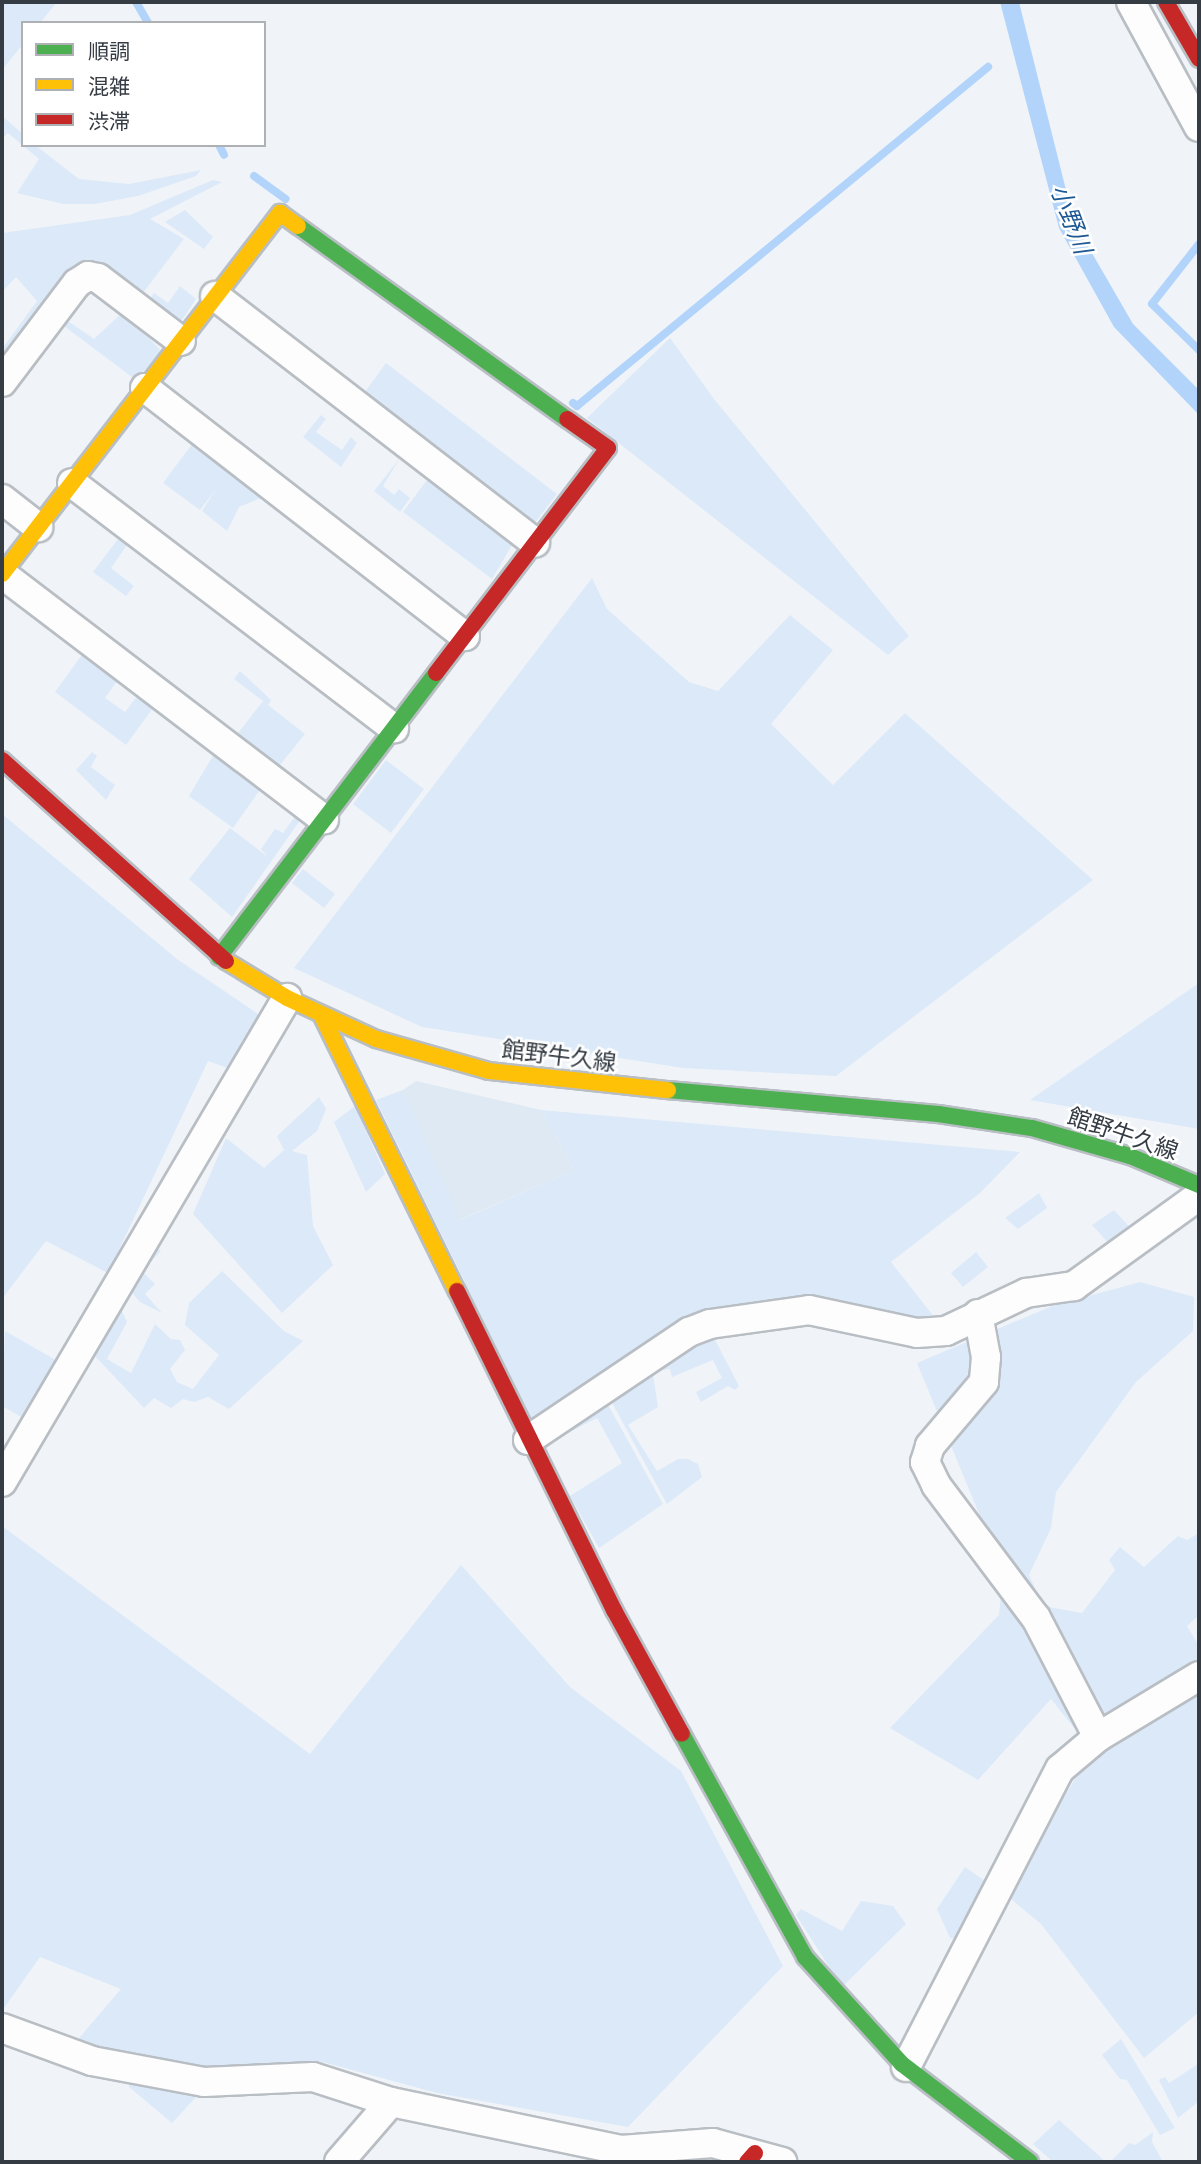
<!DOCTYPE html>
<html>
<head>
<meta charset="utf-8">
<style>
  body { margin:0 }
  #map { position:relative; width:1201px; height:2164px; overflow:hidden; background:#f0f4f8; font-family:Merriweather,"Noto Sans JP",serif }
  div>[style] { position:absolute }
  .built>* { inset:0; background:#dfe9f3 }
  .green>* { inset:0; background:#dce9f8 }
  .water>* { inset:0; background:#b2d4fb }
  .stream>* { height:8px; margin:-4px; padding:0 4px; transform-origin:4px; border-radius:4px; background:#b2d4fb }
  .roads { filter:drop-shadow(2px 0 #b8bec3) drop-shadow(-2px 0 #b8bec3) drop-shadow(0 2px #b8bec3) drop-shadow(0 -2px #b8bec3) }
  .street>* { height:28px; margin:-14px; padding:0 14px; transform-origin:14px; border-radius:14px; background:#fdfdfe }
  .fast>* { height:16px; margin:-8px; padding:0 8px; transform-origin:8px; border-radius:8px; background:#4caf50 }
  .slow>* { height:16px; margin:-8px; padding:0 8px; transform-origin:8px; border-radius:8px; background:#ffc107 }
  .jam>* { height:16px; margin:-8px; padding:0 8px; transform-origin:8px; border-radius:8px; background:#c62828 }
  span { translate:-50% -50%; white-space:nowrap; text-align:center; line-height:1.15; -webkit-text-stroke:5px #fff; paint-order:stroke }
  .street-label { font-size:23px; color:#353c44 }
  .water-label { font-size:24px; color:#1e5995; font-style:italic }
  .frame { position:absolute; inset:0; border:4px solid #353c44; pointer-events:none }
  .legend { position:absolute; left:21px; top:21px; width:245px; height:126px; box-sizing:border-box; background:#fff; border:2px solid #aeb1b4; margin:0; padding:9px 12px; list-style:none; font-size:21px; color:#353c44 }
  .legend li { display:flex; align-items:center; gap:14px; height:35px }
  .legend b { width:35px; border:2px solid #aeb1b4 }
</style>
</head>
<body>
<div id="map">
  <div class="built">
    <i style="clip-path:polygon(416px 1081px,541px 1110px,574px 1170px,459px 1220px,403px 1090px)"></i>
  </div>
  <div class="green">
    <i style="clip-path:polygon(2px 2px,57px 2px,40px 23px,23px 23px,23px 44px,2px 70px)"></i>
    <i style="clip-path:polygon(2px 116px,23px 134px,23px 145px,35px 145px,79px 179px,129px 184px,201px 170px,196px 176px,138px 196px,95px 204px,63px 204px,17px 193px,39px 159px,8px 133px,2px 139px)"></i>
    <i style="clip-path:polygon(213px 180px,222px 182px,150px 219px,184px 239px,139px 298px,86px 260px,2px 367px,2px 349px,37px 301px,16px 277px,2px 292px,2px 233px,130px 215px)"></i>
    <i style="clip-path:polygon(185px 210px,213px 237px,204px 249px,165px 222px)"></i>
    <i style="clip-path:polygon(180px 286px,196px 299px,182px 320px,172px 320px,148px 302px,154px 293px,168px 303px)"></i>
    <i style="clip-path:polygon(124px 311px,161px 351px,136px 380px,64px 326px,68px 321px,94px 339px)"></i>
    <i style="clip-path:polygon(670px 338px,714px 399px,909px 636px,888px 655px,587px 418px)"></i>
    <i style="clip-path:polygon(386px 363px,557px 494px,534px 524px,362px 396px)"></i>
    <i style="clip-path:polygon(321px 415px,326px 419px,316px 432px,342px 450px,351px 437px,357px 443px,341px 467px,303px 437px)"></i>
    <i style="clip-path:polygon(193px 443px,263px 497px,239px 507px,227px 531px,202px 511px,216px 489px,200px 510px,163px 483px)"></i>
    <i style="clip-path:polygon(400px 458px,383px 486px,394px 495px,399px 489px,410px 498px,400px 512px,374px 491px)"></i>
    <i style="clip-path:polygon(430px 476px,516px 538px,492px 579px,403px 512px)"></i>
    <i style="clip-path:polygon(118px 539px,127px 545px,111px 568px,134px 586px,126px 596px,93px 572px)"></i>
    <i style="clip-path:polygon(592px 578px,607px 609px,689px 682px,718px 691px,790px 615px,833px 650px,771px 724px,833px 785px,905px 713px,1093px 880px,836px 1076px,683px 1068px,422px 1027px,294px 968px)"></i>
    <i style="clip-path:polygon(84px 652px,119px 678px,105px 698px,125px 712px,138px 695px,153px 708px,126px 745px,55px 692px)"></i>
    <i style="clip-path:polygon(240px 671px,271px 700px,268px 705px,305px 734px,276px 770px,235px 737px,263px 701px,234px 679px)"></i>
    <i style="clip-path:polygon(92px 752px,97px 756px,91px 767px,115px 785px,106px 800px,76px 770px)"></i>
    <i style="clip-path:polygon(214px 754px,262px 787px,233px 828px,189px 796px)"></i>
    <i style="clip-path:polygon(386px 760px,424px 789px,391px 833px,353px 804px)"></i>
    <i style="clip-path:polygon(2px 814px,177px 959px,267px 1020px,233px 1070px,208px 1061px,108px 1273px,46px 1241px,2px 1299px)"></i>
    <i style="clip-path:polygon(296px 815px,301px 819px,232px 917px,189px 879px,230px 828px,268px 857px,261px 849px,275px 829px,283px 833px)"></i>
    <i style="clip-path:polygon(303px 869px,335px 894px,324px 908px,292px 883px)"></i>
    <i style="clip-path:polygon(1199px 983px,1199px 1129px,1030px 1100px)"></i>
    <i style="clip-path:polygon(403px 1090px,460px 1220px,574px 1170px,541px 1110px,1020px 1152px,980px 1193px,891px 1262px,935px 1318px,871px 1314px,815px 1298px,764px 1302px,693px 1316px,533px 1422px,376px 1100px)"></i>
    <i style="clip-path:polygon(319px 1097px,326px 1109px,317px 1131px,292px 1151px,307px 1155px,313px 1226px,333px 1265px,282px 1313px,193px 1214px,226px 1138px,264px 1168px,284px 1150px,277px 1136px)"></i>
    <i style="clip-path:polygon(355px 1106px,385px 1174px,366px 1192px,334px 1122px)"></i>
    <i style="clip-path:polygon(1039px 1193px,1047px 1208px,1018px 1229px,1005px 1218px)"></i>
    <i style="clip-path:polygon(1114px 1210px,1134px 1232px,1112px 1247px,1092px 1225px)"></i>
    <i style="clip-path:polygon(155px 1246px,161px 1251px,142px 1271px,155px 1284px,145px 1294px,162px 1313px,140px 1302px,129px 1289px)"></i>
    <i style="clip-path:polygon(976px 1252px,988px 1267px,963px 1287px,951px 1273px)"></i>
    <i style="clip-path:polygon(222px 1271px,284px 1331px,303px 1341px,229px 1409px,208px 1397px,194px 1402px,183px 1399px,171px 1408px,154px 1398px,144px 1408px,91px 1352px,121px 1309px,127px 1322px,107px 1359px,131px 1373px,155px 1324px,171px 1339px,180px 1340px,185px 1350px,170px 1369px,177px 1382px,193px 1389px,219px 1355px,185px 1325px,189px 1303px)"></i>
    <i style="clip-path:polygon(1140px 1282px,1194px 1297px,1193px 1331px,1136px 1382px,1056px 1492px,1051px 1528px,1029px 1575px,1043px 1606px,1082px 1613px,1115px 1570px,1109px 1560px,1120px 1547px,1144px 1567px,1178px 1536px,1187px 1540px,1199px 1533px,1199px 1615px,1187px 1626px,1199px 1646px,1199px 2012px,1144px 2058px,1041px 1924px,1005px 1894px,1078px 1774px,1095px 1754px,1051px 1699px,978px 1780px,890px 1728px,999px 1615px,1003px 1572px,917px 1363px,1052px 1306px)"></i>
    <i style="clip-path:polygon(5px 1331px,61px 1363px,23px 1418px,2px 1406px)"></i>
    <i style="clip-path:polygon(713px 1336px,739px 1386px,735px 1390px,728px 1386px,701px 1402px,696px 1392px,722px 1378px,713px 1360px,672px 1377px,670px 1369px,655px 1371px)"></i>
    <i style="clip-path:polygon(653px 1374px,658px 1407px,628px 1425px,657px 1471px,678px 1459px,688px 1459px,698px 1464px,702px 1477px,667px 1504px,610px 1399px)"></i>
    <i style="clip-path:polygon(606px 1401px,663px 1504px,599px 1548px,570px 1496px,622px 1463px,597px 1418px,549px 1443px,552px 1434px)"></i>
    <i style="clip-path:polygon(2px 1526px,310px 1754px,461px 1565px,570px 1687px,681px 1771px,783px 1966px,628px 2127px,437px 2093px,319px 2061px,271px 2069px,177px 2065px,74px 2044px,121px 1989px,40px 1957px,2px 2011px)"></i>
    <i style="clip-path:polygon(965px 1867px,991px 1885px,959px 1939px,950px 1938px,937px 1909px)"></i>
    <i style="clip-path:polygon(861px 1901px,893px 1906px,906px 1924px,842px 1987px,796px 1915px,801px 1909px,842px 1931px)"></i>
    <i style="clip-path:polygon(1121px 2039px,1175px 2128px,1160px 2135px,1127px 2080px,1120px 2079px,1102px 2055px)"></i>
    <i style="clip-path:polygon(1198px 2064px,1199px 2101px,1178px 2118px,1159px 2080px,1165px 2077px,1169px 2083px)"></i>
    <i style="clip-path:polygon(130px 2081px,152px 2087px,199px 2094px,172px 2123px,129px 2087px)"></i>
    <i style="clip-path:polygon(1059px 2120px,1106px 2162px,1053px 2162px,1033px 2144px)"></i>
    <i style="clip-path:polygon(1153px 2132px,1152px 2142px,1163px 2162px,1110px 2162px,1129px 2143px,1135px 2145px)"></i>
  </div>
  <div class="water">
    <i style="clip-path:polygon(1000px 2px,1019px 2px,1074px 222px,1133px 324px,1199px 390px,1199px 415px,1114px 327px,1059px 228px)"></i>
  </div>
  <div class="stream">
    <i style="left:136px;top:2px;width:24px;rotate:60deg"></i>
    <i style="left:219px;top:145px;width:11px;rotate:63deg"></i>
    <i style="left:254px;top:176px;width:39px;rotate:36deg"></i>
    <i style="left:1199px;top:244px;width:76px;rotate:128.1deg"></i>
    <i style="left:1152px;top:304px;width:66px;rotate:44.4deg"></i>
    <i style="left:573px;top:403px;width:5px;rotate:37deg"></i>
    <i style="left:577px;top:406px;width:533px;rotate:-39.52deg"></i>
  </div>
  <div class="roads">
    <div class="street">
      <i style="left:1131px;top:2px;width:142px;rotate:61.5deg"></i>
      <i style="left:215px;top:296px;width:404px;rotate:37.6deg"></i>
      <i style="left:2px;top:382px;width:124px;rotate:-52.9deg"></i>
      <i style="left:77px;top:283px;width:13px;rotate:-32deg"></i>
      <i style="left:88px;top:276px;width:10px;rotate:11deg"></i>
      <i style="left:98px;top:278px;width:104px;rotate:37.2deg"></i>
      <i style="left:145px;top:388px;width:405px;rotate:37.8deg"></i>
      <i style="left:72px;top:483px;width:405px;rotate:37.3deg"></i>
      <i style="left:2px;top:499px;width:46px;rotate:37.9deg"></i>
      <i style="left:2px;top:574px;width:405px;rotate:37.3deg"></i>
      <i style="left:978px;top:1314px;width:44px;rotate:79.5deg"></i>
      <i style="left:986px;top:1357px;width:25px;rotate:95deg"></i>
      <i style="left:984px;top:1382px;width:84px;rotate:130.2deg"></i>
      <i style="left:930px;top:1446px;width:17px;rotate:107deg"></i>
      <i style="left:925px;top:1462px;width:25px;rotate:64deg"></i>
      <i style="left:936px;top:1485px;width:166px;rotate:53.1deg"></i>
      <i style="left:1036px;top:1618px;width:134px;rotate:62.5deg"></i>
      <i style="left:528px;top:1440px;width:194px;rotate:-33.9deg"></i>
      <i style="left:689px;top:1332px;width:22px;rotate:-21deg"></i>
      <i style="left:710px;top:1324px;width:100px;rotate:-8deg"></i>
      <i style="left:809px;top:1310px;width:110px;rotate:12deg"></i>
      <i style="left:917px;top:1333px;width:29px;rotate:-4deg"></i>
      <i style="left:946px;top:1331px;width:89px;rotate:-25.4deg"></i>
      <i style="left:1026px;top:1293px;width:49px;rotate:-8.3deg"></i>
      <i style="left:1074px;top:1286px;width:154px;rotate:-35.8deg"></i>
      <i style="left:2px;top:1482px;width:562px;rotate:-59.51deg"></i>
      <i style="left:2px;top:2028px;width:96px;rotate:20.1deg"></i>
      <i style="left:92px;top:2061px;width:114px;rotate:10.6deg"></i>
      <i style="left:204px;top:2082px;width:109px;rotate:-2.6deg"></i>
      <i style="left:313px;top:2077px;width:82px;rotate:17.8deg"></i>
      <i style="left:391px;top:2102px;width:235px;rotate:11.8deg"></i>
      <i style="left:621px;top:2150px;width:92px;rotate:-4.4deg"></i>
      <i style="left:713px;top:2143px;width:72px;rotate:15.4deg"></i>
      <i style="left:906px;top:2067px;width:335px;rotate:-62.7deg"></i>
      <i style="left:1060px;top:1769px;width:50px;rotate:-40.1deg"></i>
      <i style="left:1098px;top:1737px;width:118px;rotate:-31.1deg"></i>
      <i style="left:339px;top:2162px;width:79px;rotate:-49.1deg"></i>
    </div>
    <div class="fast">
      <i style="left:298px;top:226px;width:331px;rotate:35.7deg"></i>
      <i style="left:219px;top:957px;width:357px;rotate:-52.6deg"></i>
      <i style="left:668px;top:1090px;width:271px;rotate:5.1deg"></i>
      <i style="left:938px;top:1114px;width:95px;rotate:8.5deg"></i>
      <i style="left:1032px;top:1128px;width:102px;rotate:15.9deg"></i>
      <i style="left:1130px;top:1156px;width:75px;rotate:22.8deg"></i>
      <i style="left:682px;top:1734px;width:255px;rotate:61.1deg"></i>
      <i style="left:805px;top:1957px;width:144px;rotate:47.8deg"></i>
      <i style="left:902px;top:2064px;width:161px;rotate:37.4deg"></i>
    </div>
    <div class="slow">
      <i style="left:2px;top:574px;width:456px;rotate:-52.4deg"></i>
      <i style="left:280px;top:213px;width:22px;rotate:36deg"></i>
      <i style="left:226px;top:961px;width:71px;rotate:31.2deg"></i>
      <i style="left:287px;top:998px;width:98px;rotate:24.7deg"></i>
      <i style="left:376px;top:1039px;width:117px;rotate:15.8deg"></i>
      <i style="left:489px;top:1071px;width:180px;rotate:6.1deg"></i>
      <i style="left:321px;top:1014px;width:309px;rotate:63.9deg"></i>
    </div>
    <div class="jam">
      <i style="left:1166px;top:2px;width:66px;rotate:59.9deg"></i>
      <i style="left:436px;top:673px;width:283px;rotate:-52.6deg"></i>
      <i style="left:608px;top:448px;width:50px;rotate:-144.7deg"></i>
      <i style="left:2px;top:760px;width:301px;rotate:41.9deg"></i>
      <i style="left:457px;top:1291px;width:356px;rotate:63.8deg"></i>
      <i style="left:614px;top:1610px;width:141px;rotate:61.3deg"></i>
      <i style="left:747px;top:2162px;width:12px;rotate:-48deg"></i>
    </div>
  </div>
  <div class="street-label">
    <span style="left:559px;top:1056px;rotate:7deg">館野牛久線</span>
    <span style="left:1123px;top:1134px;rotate:19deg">館野牛久線</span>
  </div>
  <div class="water-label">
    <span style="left:1071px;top:219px;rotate:69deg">小野川</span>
  </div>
  <div class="frame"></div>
  <ul class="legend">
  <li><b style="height:9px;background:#4caf50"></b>順調</li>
  <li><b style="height:9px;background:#ffc107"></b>混雑</li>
  <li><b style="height:9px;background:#c62828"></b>渋滞</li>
  </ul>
</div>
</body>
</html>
